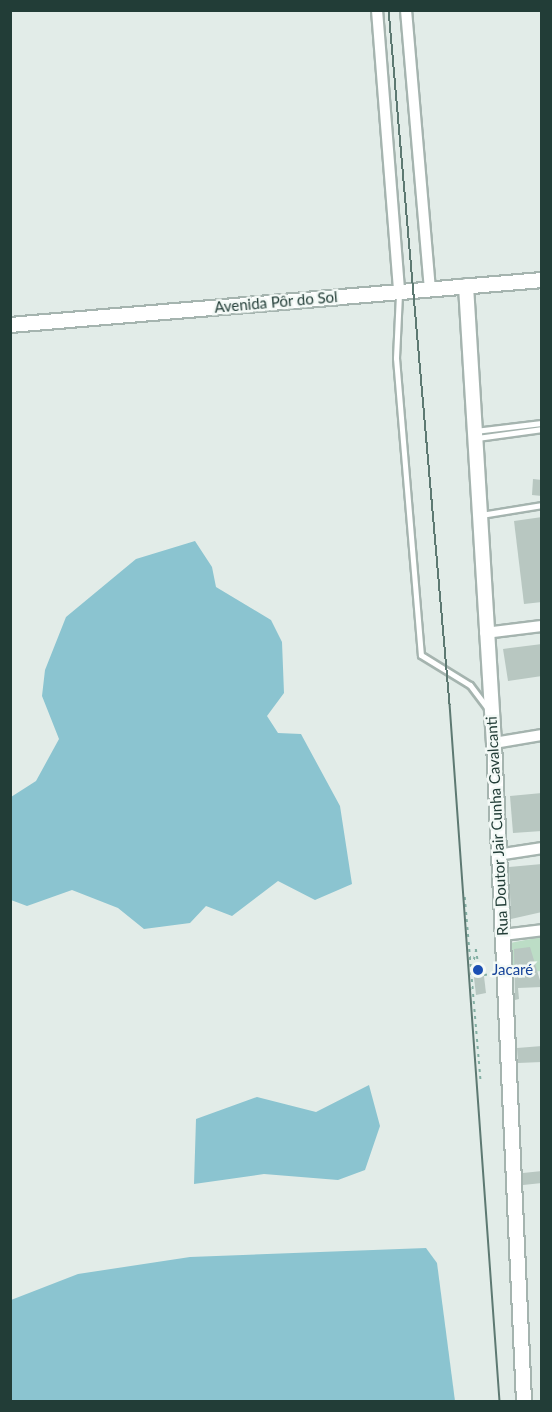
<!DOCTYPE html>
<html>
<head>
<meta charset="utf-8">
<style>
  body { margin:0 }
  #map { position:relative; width:552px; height:1412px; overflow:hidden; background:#e2ece8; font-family:Lato,sans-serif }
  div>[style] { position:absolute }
  .green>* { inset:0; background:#bcddc6 }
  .water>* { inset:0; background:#8bc4d0 }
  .building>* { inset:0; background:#b8c7c1 }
  .path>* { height:1.5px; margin-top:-0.75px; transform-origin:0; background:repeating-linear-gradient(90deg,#83afa3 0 3px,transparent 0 7.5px) }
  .roads { filter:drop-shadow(2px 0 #a5b4af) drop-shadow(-2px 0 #a5b4af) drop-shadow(0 2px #a5b4af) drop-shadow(0 -2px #a5b4af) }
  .service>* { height:5px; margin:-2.5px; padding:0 2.5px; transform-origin:2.5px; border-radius:2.5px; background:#fff }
  .minor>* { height:10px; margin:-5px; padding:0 5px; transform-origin:5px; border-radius:5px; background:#fff }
  .tertiary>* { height:14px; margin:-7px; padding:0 7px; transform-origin:7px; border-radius:7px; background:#fff }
  .tram>* { height:1.5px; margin:-0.75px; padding:0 0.75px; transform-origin:0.75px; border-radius:0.75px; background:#5d7972 }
  .dots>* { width:16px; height:16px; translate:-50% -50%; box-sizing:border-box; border:3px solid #f3f9f6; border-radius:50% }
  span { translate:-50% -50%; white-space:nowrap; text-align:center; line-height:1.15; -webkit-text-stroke:5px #f3f9f6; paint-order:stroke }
  .street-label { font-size:15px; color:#223d37 }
  .transit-label { font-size:15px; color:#164399 }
  .left { translate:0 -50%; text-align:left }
  .frame { position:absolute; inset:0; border:12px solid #223d37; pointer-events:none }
</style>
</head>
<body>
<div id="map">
  <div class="green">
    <i style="clip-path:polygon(541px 937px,541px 971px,510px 974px,510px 943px)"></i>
  </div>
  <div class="water">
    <i style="clip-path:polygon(195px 541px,212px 567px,216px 587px,271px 620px,282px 642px,284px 693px,267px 716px,278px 733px,301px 734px,340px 806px,352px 884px,315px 900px,278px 881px,232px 916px,206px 906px,190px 923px,144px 929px,118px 908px,72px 890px,27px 906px,11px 900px,11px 797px,36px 781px,59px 739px,42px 696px,45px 670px,66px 617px,136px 559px)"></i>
    <i style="clip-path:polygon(369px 1085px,380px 1126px,365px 1170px,338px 1180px,264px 1174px,194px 1184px,196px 1119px,257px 1097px,316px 1112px)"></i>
    <i style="clip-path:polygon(426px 1248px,437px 1263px,455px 1401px,11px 1401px,11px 1300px,78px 1274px,190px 1257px)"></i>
  </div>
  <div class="building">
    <i style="clip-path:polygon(533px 479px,542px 480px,542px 496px,532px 495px)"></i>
    <i style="clip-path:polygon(542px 517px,542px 602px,524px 604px,514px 521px)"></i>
    <i style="clip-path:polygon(542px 644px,542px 676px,508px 681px,503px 649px)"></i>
    <i style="clip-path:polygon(542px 793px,542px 831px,513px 833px,510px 796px)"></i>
    <i style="clip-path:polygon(542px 864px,542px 912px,511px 919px,509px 867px)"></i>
    <i style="clip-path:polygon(530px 947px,542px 987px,518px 988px,519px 999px,515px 1000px,514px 949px)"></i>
    <i style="clip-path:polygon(483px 968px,486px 993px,476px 995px,473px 969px)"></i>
    <i style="clip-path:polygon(542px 1046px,542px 1062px,518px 1063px,517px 1048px)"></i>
    <i style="clip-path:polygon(542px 1171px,542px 1183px,523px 1185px,523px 1173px)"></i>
  </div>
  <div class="path">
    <i style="left:465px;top:897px;width:186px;rotate:85.1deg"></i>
    <i style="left:472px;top:967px;width:18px;rotate:-77deg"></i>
    <i style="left:476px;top:949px;width:19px;rotate:81deg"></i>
    <i style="left:484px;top:975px;width:8px;rotate:-7deg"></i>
  </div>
  <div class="roads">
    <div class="service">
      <i style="left:399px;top:294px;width:64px;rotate:92.7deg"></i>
      <i style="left:396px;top:358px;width:298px;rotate:85.2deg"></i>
      <i style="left:421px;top:655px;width:57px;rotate:31.5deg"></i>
      <i style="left:470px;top:685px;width:31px;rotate:53deg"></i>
      <i style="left:475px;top:431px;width:67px;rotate:-6.8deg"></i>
      <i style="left:477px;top:438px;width:66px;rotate:-7.9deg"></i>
      <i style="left:481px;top:515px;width:62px;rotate:-9.3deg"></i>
    </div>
    <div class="minor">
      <i style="left:377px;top:10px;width:283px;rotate:85.5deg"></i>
      <i style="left:406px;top:10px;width:281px;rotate:85.1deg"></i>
      <i style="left:485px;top:633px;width:57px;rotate:-7deg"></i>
      <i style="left:494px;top:743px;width:49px;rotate:-9.5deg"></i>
      <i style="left:497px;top:855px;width:46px;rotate:-8.8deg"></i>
      <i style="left:503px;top:935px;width:39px;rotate:-7deg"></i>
    </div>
    <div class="tertiary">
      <i style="left:466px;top:286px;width:458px;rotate:86.5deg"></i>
      <i style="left:494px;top:743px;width:660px;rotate:87.39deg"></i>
      <i style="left:10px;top:325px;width:534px;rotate:-4.83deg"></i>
    </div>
  </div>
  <div class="tram">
    <i style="left:389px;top:10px;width:697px;rotate:84.98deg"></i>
    <i style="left:450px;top:704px;width:700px;rotate:85.9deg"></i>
  </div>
  <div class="dots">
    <i style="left:478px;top:970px;background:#1a4fb4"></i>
  </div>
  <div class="street-label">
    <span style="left:276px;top:302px;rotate:-5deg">Avenida Pôr do Sol</span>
    <span style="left:497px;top:826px;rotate:-93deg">Rua Doutor Jair Cunha Cavalcanti</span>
  </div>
  <div class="transit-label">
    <span class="left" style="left:492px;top:970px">Jacaré</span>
  </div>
  <div class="frame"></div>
</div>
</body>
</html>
